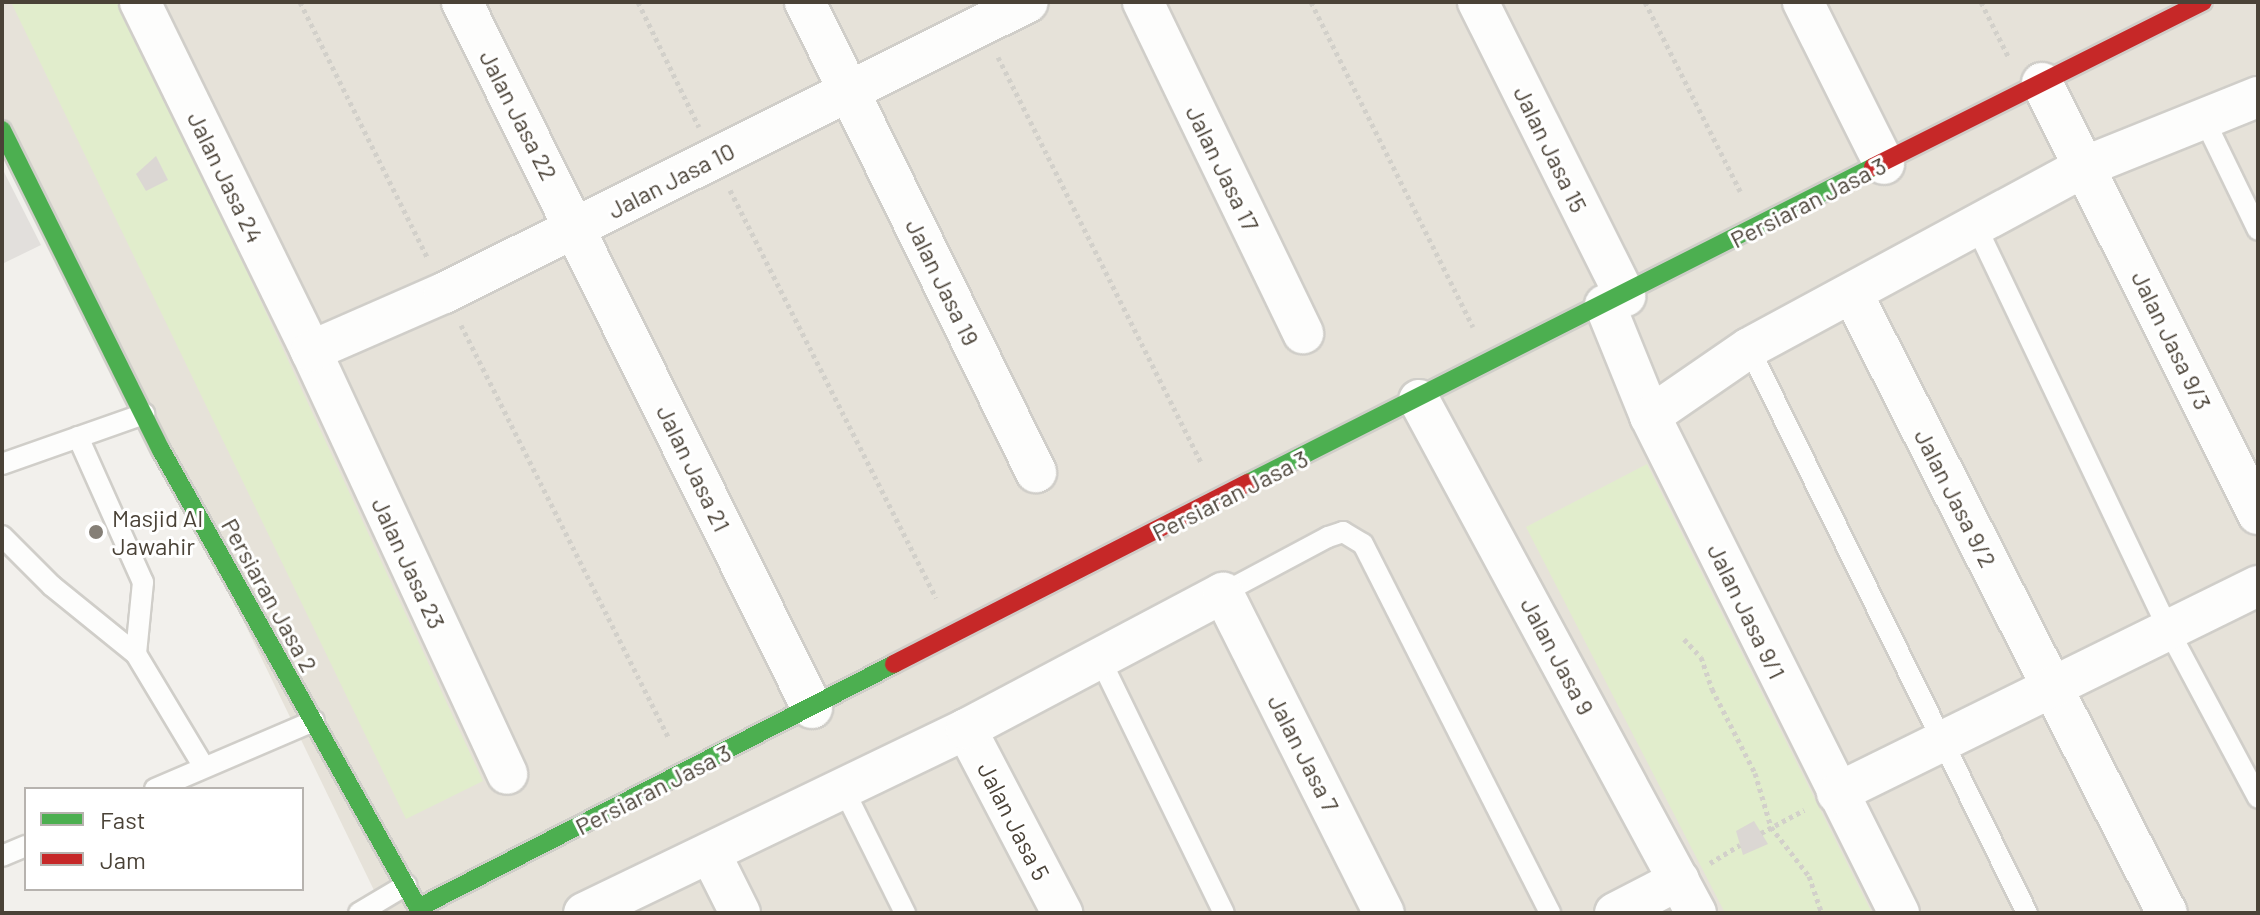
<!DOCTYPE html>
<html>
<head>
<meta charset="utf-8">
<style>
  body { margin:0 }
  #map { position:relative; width:2260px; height:915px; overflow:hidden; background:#f2f0ec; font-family:Barlow,sans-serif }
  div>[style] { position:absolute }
  .residential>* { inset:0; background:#e6e2d9 }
  .green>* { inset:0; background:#e1edcc }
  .parking>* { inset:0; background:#e2dfdc }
  .building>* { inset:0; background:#dbd7d3 }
  .path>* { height:5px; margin-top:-2.5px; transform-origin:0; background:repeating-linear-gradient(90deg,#d2d0ca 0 4px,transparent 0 8px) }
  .roads { filter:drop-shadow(2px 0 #d0cec9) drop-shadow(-2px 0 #d0cec9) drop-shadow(0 2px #d0cec9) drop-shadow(0 -2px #d0cec9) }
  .lane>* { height:20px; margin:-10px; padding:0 10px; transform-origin:10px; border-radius:10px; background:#fdfdfc }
  .street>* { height:40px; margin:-20px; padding:0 20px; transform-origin:20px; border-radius:20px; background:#fdfdfc }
  .fast>* { height:18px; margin:-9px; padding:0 9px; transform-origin:9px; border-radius:9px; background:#4caf50 }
  .jam>* { height:18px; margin:-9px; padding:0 9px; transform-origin:9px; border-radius:9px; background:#c62828 }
  .dots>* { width:22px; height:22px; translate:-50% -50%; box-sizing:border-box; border:4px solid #fff; border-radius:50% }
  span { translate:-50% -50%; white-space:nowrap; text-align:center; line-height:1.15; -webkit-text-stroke:6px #fff; paint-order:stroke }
  .street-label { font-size:24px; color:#4a4237 }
  .poi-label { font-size:24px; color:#4a4237 }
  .left { translate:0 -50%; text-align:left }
  .frame { position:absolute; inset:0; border:4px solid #4a4237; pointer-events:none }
  .legend { position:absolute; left:24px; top:787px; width:280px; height:104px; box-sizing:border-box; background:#fff; border:2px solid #b7b3af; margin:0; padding:10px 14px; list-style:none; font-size:24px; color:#4a4237 }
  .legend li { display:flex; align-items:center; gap:16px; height:40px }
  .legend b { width:40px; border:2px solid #b7b3af }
</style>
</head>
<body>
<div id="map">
  <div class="residential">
    <i style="clip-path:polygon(2px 2px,2258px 2px,2258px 913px,385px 913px,2px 123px)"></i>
  </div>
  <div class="green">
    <i style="clip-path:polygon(11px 2px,122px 2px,483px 781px,406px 819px)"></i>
    <i style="clip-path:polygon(1647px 464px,1872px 913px,1725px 913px,1526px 527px)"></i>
  </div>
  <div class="parking">
    <i style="clip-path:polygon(2px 168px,41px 245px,2px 264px)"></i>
  </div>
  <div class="building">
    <i style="clip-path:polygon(156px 156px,168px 180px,146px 191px,136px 174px)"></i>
    <i style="clip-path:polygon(1754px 821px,1768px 844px,1743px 855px,1736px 831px)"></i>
  </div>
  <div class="path">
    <i style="left:300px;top:2px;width:287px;rotate:63.5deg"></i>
    <i style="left:638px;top:2px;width:139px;rotate:64deg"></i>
    <i style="left:1311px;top:2px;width:363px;rotate:63.5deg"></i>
    <i style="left:1645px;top:2px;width:212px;rotate:63.3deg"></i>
    <i style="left:1981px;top:2px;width:63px;rotate:63.4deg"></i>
    <i style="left:998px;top:57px;width:454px;rotate:63.4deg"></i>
    <i style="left:730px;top:190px;width:457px;rotate:63.2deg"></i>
    <i style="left:461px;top:325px;width:462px;rotate:63.3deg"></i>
    <i style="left:1684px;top:639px;width:25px;rotate:47deg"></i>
    <i style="left:1701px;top:657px;width:34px;rotate:71deg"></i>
    <i style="left:1712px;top:689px;width:94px;rotate:62.9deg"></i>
    <i style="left:1755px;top:773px;width:56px;rotate:73.5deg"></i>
    <i style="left:1771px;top:827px;width:62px;rotate:52.2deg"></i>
    <i style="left:1809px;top:876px;width:39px;rotate:71deg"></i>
    <i style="left:1761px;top:833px;width:49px;rotate:-28.1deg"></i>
    <i style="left:1710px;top:863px;width:35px;rotate:-31deg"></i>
  </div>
  <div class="roads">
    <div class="lane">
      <i style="left:2204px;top:119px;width:123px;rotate:64.1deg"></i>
      <i style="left:1976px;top:226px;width:449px;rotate:64.5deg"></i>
      <i style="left:2169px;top:631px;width:189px;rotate:61.9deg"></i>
      <i style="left:1749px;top:348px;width:630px;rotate:63.8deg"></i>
      <i style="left:78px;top:437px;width:159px;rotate:65.9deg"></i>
      <i style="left:143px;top:582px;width:72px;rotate:95.6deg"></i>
      <i style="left:2px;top:464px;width:151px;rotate:-19.4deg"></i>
      <i style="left:2px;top:536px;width:71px;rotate:45deg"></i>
      <i style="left:52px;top:586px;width:108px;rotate:39deg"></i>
      <i style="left:136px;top:654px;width:132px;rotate:59deg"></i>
      <i style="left:1223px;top:593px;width:119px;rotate:-28.1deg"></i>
      <i style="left:1328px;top:537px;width:16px;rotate:-18deg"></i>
      <i style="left:1343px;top:532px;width:23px;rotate:31deg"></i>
      <i style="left:1363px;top:544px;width:414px;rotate:63.1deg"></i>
      <i style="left:1101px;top:661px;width:280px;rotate:64deg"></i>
      <i style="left:843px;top:788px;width:140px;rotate:63.6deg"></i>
      <i style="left:155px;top:789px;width:173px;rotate:-23.2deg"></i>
      <i style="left:2px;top:856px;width:26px;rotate:-23deg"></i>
      <i style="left:359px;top:913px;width:55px;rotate:-30.8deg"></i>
    </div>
    <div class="street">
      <i style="left:140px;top:2px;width:389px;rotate:63.9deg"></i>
      <i style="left:311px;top:351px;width:466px;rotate:65.1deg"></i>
      <i style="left:462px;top:2px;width:788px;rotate:63.63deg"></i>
      <i style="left:805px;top:2px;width:524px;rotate:63.83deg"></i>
      <i style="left:1143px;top:2px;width:368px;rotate:64.2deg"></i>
      <i style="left:1478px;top:2px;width:329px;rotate:63.4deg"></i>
      <i style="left:1803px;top:2px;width:181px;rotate:63.4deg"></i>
      <i style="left:2042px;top:83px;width:482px;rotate:63.4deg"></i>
      <i style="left:1852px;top:293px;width:695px;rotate:63.07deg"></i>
      <i style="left:1605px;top:305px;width:120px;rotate:67.9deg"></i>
      <i style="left:1650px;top:416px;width:556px;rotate:63.39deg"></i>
      <i style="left:311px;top:351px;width:145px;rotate:-23.6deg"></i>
      <i style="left:444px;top:293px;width:652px;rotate:-26.49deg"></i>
      <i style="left:1419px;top:400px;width:583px;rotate:61.63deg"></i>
      <i style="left:1650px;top:416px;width:120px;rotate:-34.5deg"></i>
      <i style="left:1749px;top:348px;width:383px;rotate:-28.4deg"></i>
      <i style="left:2086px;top:166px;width:185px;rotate:-21.9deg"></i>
      <i style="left:966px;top:729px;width:208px;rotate:62.4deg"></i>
      <i style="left:1837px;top:793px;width:469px;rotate:-26.2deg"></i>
      <i style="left:710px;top:853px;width:67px;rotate:63.4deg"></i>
      <i style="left:584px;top:913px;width:424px;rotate:-25.7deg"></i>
      <i style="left:966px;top:729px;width:291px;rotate:-27.9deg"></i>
      <i style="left:1223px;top:593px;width:358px;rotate:63.3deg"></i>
      <i style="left:1615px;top:913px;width:72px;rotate:-27.3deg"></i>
    </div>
    <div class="fast">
      <i style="left:2px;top:130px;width:357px;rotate:63.6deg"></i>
      <i style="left:161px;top:450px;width:531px;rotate:60.68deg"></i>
      <i style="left:1248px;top:483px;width:700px;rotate:-26.82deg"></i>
      <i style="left:418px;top:908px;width:535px;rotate:-27.14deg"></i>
    </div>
    <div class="jam">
      <i style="left:1873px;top:167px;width:369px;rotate:-26.6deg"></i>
      <i style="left:894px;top:664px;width:398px;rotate:-27.1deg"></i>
    </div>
  </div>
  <div class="dots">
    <i style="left:96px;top:532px;background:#857f76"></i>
  </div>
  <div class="street-label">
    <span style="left:519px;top:115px;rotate:63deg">Jalan Jasa 22</span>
    <span style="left:1551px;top:149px;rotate:64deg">Jalan Jasa 15</span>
    <span style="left:1223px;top:168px;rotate:64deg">Jalan Jasa 17</span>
    <span style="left:226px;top:177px;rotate:64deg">Jalan Jasa 24</span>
    <span style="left:671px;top:180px;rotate:-27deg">Jalan Jasa 10</span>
    <span style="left:1808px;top:202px;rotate:-27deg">Persiaran Jasa 3</span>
    <span style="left:943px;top:282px;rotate:64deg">Jalan Jasa 19</span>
    <span style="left:2172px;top:340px;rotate:64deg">Jalan Jasa 9/3</span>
    <span style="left:694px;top:468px;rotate:64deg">Jalan Jasa 21</span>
    <span style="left:1230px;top:495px;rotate:-27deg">Persiaran Jasa 3</span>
    <span style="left:1956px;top:498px;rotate:63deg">Jalan Jasa 9/2</span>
    <span style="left:409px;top:563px;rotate:65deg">Jalan Jasa 23</span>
    <span style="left:270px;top:595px;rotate:61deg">Persiaran Jasa 2</span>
    <span style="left:1747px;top:611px;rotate:64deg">Jalan Jasa 9/1</span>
    <span style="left:1558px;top:656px;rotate:62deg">Jalan Jasa 9</span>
    <span style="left:1304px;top:753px;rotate:63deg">Jalan Jasa 7</span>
    <span style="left:653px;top:789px;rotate:-27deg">Persiaran Jasa 3</span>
    <span style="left:1014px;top:821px;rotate:63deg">Jalan Jasa 5</span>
  </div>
  <div class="poi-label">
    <span class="left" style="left:112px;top:532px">Masjid Al<br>Jawahir</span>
  </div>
  <div class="frame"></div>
  <ul class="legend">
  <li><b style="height:10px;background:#4caf50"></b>Fast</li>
  <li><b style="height:10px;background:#c62828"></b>Jam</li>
  </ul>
</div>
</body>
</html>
